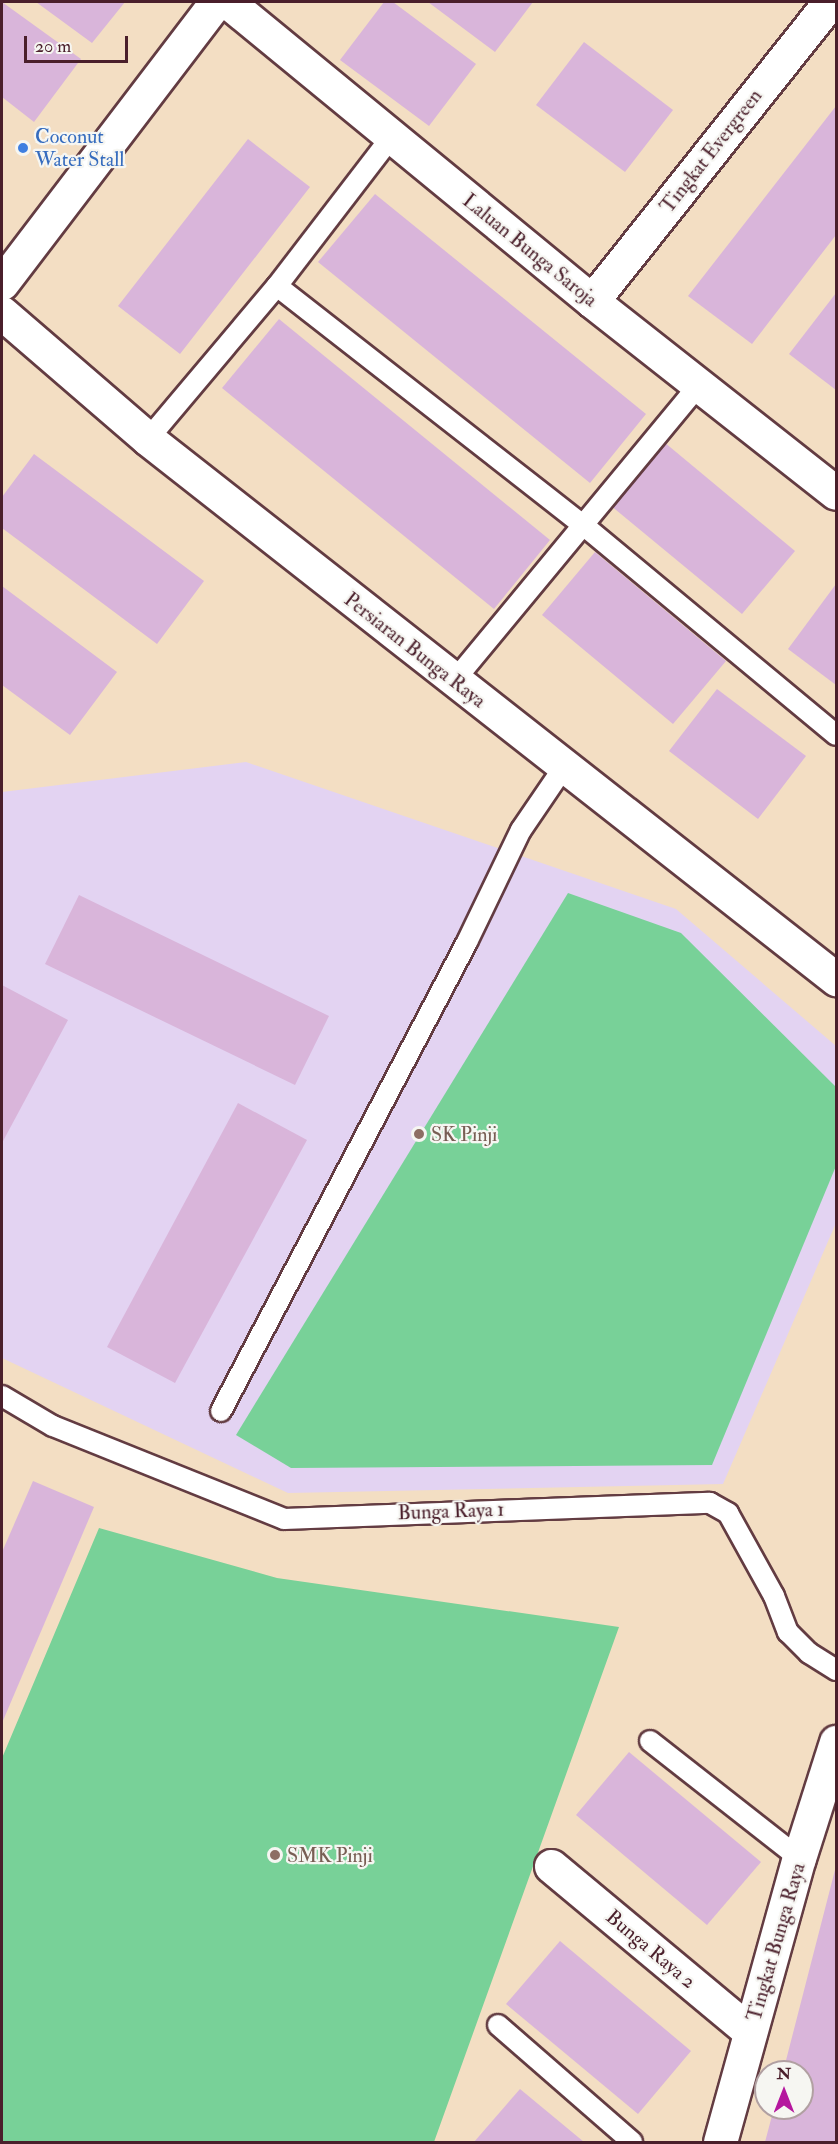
<!DOCTYPE html>
<html>
<head>
<meta charset="utf-8">
<style>
  body { margin:0 }
  #map { position:relative; width:838px; height:2144px; overflow:hidden; background:#f3dec3; font-family:"IM FELL Double Pica",serif }
  div>[style] { position:absolute }
  .built>* { inset:0; background:#e3d3f2 }
  .green>* { inset:0; background:#78d198 }
  .building>* { inset:0; background:#d9b5da }
  .roads { filter:drop-shadow(2px 0 #633c42) drop-shadow(-2px 0 #633c42) drop-shadow(0 2px #633c42) drop-shadow(0 -2px #633c42) }
  .lane>* { height:20px; margin:-10px; padding:0 10px; transform-origin:10px; border-radius:10px; background:#fff }
  .street>* { height:33px; margin:-16.5px; padding:0 16.5px; transform-origin:16.5px; border-radius:16.5px; background:#fff }
  .secondary>* { height:33px; margin:-16.5px; padding:0 16.5px; transform-origin:16.5px; border-radius:16.5px; background:#fff }
  .dots>* { width:16px; height:16px; translate:-50% -50%; box-sizing:border-box; border:3px solid #f6f6f2; border-radius:50% }
  span { translate:-50% -50%; white-space:nowrap; text-align:center; line-height:1.15; -webkit-text-stroke:4.5px #f6f6f2; paint-order:stroke }
  .shop-label { font-size:20px; color:#366cbe }
  .left { translate:0 -50%; text-align:left }
  .street-label { font-size:20px; color:#4a1f2b }
  .education-label { font-size:20px; color:#785e54 }
  .frame { position:absolute; inset:0; border:3px solid #4a1f2b; pointer-events:none }
  .north { position:absolute; left:754px; top:2060px; width:60px; height:60px; box-sizing:border-box; background:#f6f6f2; border:2px solid #b1a0a2; border-radius:50%; rotate:0deg; font-size:16px; font-weight:700; line-height:24px; text-align:center; color:#4a1f2b }
  .north::after { content:''; display:block; margin:auto; width:21px; height:27px; background:#b5179e; clip-path:polygon(50% 0,100% 100%,50% 72%,0 100%) }
  .scale { position:absolute; left:24px; top:36px; width:104px; height:27px; box-sizing:border-box; border:3px solid #4a1f2b; border-top:0; padding-left:8px; font-size:18px; line-height:21px; white-space:nowrap; color:#4a1f2b; -webkit-text-stroke:4px #f6f6f2; paint-order:stroke }
</style>
</head>
<body>
<div id="map">
  <div class="built">
    <i style="clip-path:polygon(246px 762px,676px 909px,836px 1046px,836px 1223px,723px 1484px,288px 1493px,2px 1358px,2px 792px)"></i>
  </div>
  <div class="green">
    <i style="clip-path:polygon(568px 893px,681px 933px,836px 1087px,836px 1166px,712px 1465px,291px 1468px,236px 1435px)"></i>
    <i style="clip-path:polygon(99px 1528px,277px 1578px,619px 1627px,434px 2142px,2px 2142px,2px 1758px)"></i>
  </div>
  <div class="building">
    <i style="clip-path:polygon(2px 2px,81px 59px,34px 122px,2px 97px)"></i>
    <i style="clip-path:polygon(36px 2px,125px 2px,92px 43px)"></i>
    <i style="clip-path:polygon(384px 2px,393px 2px,476px 64px,429px 126px,340px 60px)"></i>
    <i style="clip-path:polygon(428px 2px,533px 2px,495px 52px)"></i>
    <i style="clip-path:polygon(584px 42px,673px 110px,625px 172px,536px 105px)"></i>
    <i style="clip-path:polygon(836px 106px,836px 235px,752px 344px,688px 296px)"></i>
    <i style="clip-path:polygon(248px 139px,310px 187px,180px 354px,118px 306px)"></i>
    <i style="clip-path:polygon(375px 194px,646px 414px,590px 483px,318px 262px)"></i>
    <i style="clip-path:polygon(836px 293px,836px 390px,789px 354px)"></i>
    <i style="clip-path:polygon(279px 319px,550px 540px,494px 609px,222px 388px)"></i>
    <i style="clip-path:polygon(664px 442px,795px 551px,742px 614px,610px 505px)"></i>
    <i style="clip-path:polygon(34px 454px,204px 581px,157px 644px,2px 528px,2px 497px)"></i>
    <i style="clip-path:polygon(595px 552px,726px 661px,673px 724px,542px 615px)"></i>
    <i style="clip-path:polygon(836px 584px,836px 685px,788px 649px)"></i>
    <i style="clip-path:polygon(2px 586px,117px 672px,70px 735px,2px 685px)"></i>
    <i style="clip-path:polygon(717px 689px,806px 756px,758px 819px,669px 751px)"></i>
    <i style="clip-path:polygon(79px 895px,329px 1016px,295px 1085px,45px 964px)"></i>
    <i style="clip-path:polygon(2px 985px,68px 1020px,2px 1143px)"></i>
    <i style="clip-path:polygon(238px 1103px,307px 1140px,175px 1383px,107px 1347px)"></i>
    <i style="clip-path:polygon(33px 1481px,94px 1507px,2px 1723px,2px 1552px)"></i>
    <i style="clip-path:polygon(629px 1752px,761px 1862px,707px 1925px,576px 1815px)"></i>
    <i style="clip-path:polygon(836px 1866px,836px 2142px,765px 2142px,774px 2108px,802px 2108px,802px 2072px,783px 2072px)"></i>
    <i style="clip-path:polygon(560px 1941px,691px 2051px,638px 2114px,506px 2004px)"></i>
    <i style="clip-path:polygon(520px 2089px,584px 2142px,474px 2142px)"></i>
  </div>
  <div class="roads">
    <div class="lane">
      <i style="left:277px;top:286px;width:189px;rotate:-52.5deg"></i>
      <i style="left:148px;top:439px;width:200px;rotate:-49.9deg"></i>
      <i style="left:277px;top:286px;width:387px;rotate:38deg"></i>
      <i style="left:582px;top:524px;width:330px;rotate:39.7deg"></i>
      <i style="left:454px;top:681px;width:384px;rotate:-50.4deg"></i>
      <i style="left:2px;top:1396px;width:59px;rotate:30.5deg"></i>
      <i style="left:53px;top:1426px;width:249px;rotate:21.9deg"></i>
      <i style="left:284px;top:1519px;width:426px;rotate:-2.2deg"></i>
      <i style="left:710px;top:1503px;width:21px;rotate:29deg"></i>
      <i style="left:728px;top:1513px;width:95px;rotate:61deg"></i>
      <i style="left:774px;top:1596px;width:39px;rotate:69deg"></i>
      <i style="left:788px;top:1632px;width:30px;rotate:45deg"></i>
      <i style="left:809px;top:1653px;width:32px;rotate:32deg"></i>
      <i style="left:221px;top:1411px;width:530px;rotate:-62.32deg"></i>
      <i style="left:467px;top:942px;width:124px;rotate:-64.3deg"></i>
      <i style="left:521px;top:830px;width:76px;rotate:-55.7deg"></i>
      <i style="left:650px;top:1741px;width:189px;rotate:38.1deg"></i>
      <i style="left:498px;top:2025px;width:178px;rotate:41.1deg"></i>
    </div>
    <div class="street">
      <i style="left:228px;top:2px;width:471px;rotate:39.4deg"></i>
      <i style="left:592px;top:301px;width:310px;rotate:38.2deg"></i>
      <i style="left:592px;top:301px;width:382px;rotate:-51.5deg"></i>
      <i style="left:551px;top:1866px;width:259px;rotate:39.8deg"></i>
      <i style="left:720px;top:2142px;width:295px;rotate:-74.5deg"></i>
      <i style="left:799px;top:1858px;width:122px;rotate:-72.3deg"></i>
    </div>
    <div class="secondary">
      <i style="left:2px;top:283px;width:353px;rotate:-52.7deg"></i>
      <i style="left:2px;top:313px;width:193px;rotate:40.8deg"></i>
      <i style="left:148px;top:439px;width:875px;rotate:38.13deg"></i>
    </div>
  </div>
  <div class="dots">
    <i style="left:23px;top:148px;background:#3f7fe0"></i>
    <i style="left:419px;top:1134px;background:#8d6e63"></i>
    <i style="left:275px;top:1855px;background:#8d6e63"></i>
  </div>
  <div class="shop-label">
    <span class="left" style="left:35px;top:148px">Coconut<br>Water Stall</span>
  </div>
  <div class="street-label">
    <span style="left:711px;top:151px;rotate:-52deg">Tingkat Evergreen</span>
    <span style="left:530px;top:250px;rotate:39deg">Laluan Bunga Saroja</span>
    <span style="left:415px;top:650px;rotate:38deg">Persiaran Bunga Raya</span>
    <span style="left:451px;top:1511px;rotate:-2deg">Bunga Raya 1</span>
    <span style="left:776px;top:1942px;rotate:-74deg">Tingkat Bunga Raya</span>
    <span style="left:651px;top:1949px;rotate:40deg">Bunga Raya 2</span>
  </div>
  <div class="education-label">
    <span class="left" style="left:431px;top:1134px">SK Pinji</span>
    <span class="left" style="left:287px;top:1855px">SMK Pinji</span>
  </div>
  <div class="frame"></div>
  <div class="north">N</div>
  <div class="scale">20 m</div>
</div>
</body>
</html>
